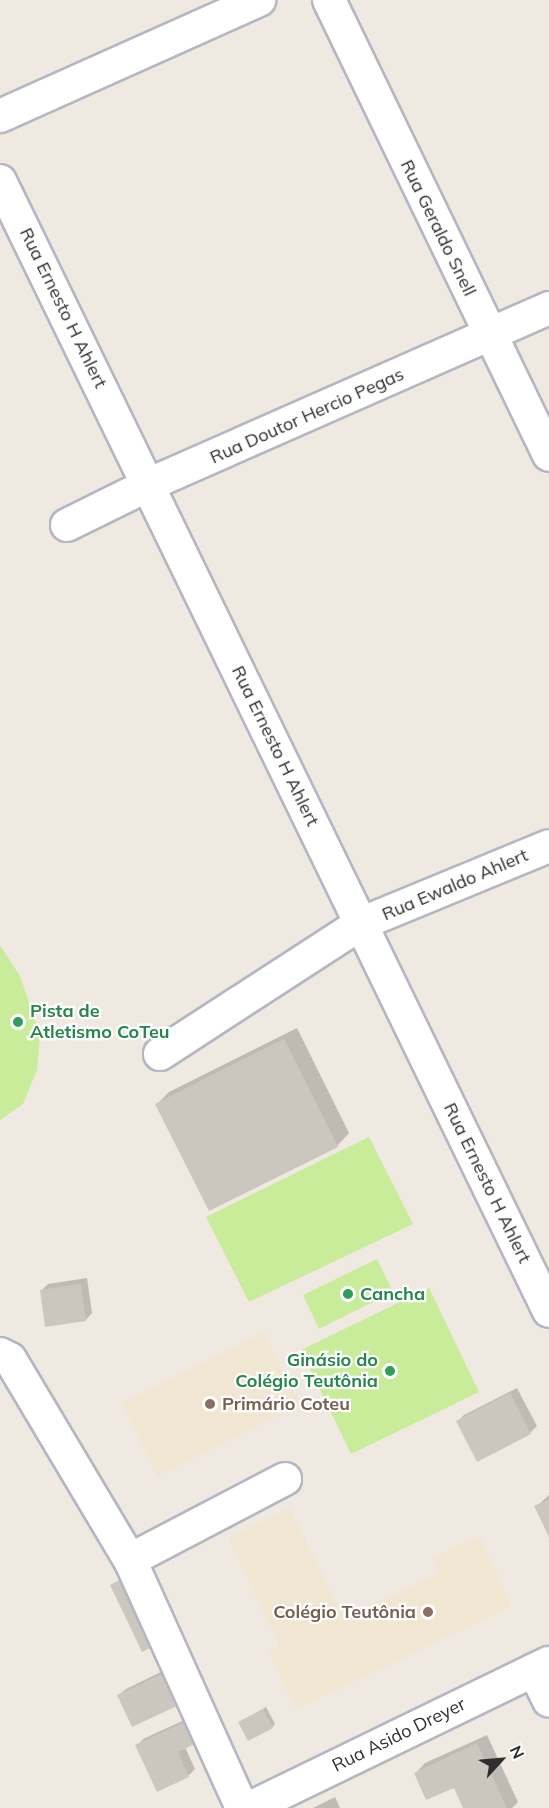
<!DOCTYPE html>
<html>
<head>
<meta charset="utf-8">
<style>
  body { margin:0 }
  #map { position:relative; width:549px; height:1808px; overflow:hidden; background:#efe9e1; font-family:Mulish,sans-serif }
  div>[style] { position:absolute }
  .education>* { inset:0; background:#f0e6d1 }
  .pitch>* { inset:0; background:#c9ec9a }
  .shadow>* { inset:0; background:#0003 }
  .building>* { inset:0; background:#cbc7bf }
  .roads { filter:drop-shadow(2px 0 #b4b7c1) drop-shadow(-2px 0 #b4b7c1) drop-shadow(0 2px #b4b7c1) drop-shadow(0 -2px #b4b7c1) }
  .minor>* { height:32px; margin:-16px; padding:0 16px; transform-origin:16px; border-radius:16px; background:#fff }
  .dots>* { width:16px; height:16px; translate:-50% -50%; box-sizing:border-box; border:3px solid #fff; border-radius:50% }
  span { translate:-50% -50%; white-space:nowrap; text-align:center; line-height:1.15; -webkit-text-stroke:4.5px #fff; paint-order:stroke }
  .street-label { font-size:18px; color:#2e2e2e }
  .leisure-label { font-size:18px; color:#27864d; font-weight:700 }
  .left { translate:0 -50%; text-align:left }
  .right { translate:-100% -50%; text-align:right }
  .education-label { font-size:18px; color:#785e54; font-weight:700 }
  .north { position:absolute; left:471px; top:1730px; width:60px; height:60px; -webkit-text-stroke:4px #fff; paint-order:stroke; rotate:64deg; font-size:16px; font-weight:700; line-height:24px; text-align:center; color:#2e2e2e }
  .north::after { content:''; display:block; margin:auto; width:21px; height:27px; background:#2e2e2e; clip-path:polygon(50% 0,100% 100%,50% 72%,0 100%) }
</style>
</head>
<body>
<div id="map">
  <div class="education">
    <i style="clip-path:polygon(264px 1332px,300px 1405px,157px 1476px,121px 1403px)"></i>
    <i style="clip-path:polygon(290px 1508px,343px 1618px,439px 1573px,432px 1558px,479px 1536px,512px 1606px,296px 1709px,269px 1652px,280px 1646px,228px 1538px)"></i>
  </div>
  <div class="pitch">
    <i style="clip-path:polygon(0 945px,20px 976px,40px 1035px,37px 1070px,23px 1104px,0 1120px)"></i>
    <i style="clip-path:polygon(369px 1137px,413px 1224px,249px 1302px,206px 1217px)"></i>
    <i style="clip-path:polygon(377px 1259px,393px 1292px,319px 1329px,303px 1295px)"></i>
    <i style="clip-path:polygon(429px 1288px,479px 1392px,351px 1454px,301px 1350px)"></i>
  </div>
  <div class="shadow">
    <i style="clip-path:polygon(297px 1028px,349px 1133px,337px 1146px,210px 1209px,157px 1104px,169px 1092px)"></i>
    <i style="clip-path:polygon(87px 1278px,92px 1313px,86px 1320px,41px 1291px,48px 1284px)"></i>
    <i style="clip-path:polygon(517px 1388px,537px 1426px,530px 1433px,458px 1421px,464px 1415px)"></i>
    <i style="clip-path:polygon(549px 1495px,549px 1534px,536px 1507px)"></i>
    <i style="clip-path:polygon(171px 1667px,185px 1697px,119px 1695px,126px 1689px)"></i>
    <i style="clip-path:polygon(266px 1707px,275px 1724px,272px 1727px,240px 1722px)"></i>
    <i style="clip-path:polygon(193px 1716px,185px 1747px,195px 1769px,189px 1775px,157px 1790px,137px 1746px,143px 1739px)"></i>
    <i style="clip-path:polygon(487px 1735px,518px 1802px,512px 1808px,465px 1808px,455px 1786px,416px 1773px,425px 1763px)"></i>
    <i style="clip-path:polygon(335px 1797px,340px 1808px,313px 1808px)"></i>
  </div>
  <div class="building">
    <i style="clip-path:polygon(284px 1039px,338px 1147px,209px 1211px,155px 1104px)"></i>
    <i style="clip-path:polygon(81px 1284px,86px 1321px,45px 1327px,40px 1290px)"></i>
    <i style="clip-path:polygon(510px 1393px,531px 1434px,477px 1462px,456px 1421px)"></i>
    <i style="clip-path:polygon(549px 1499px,549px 1537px,534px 1506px)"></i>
    <i style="clip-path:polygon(132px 1574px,164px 1641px,142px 1652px,110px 1585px)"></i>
    <i style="clip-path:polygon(164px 1673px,179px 1705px,132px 1727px,117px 1695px)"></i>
    <i style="clip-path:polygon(263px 1709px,273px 1728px,248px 1741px,238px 1722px)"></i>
    <i style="clip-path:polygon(186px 1721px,197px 1743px,178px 1752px,189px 1777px,157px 1792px,135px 1745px)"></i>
    <i style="clip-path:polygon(477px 1743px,507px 1808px,463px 1808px,454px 1788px,426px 1800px,414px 1773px)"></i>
  </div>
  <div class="roads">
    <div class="minor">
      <i style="left:329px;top:0;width:505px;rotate:64.2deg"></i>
      <i style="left:0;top:116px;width:284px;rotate:-24.1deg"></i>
      <i style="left:0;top:181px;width:1256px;rotate:64.09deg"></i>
      <i style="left:67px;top:525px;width:93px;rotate:-26.3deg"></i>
      <i style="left:150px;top:484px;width:436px;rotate:-23.8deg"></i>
      <i style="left:160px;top:1054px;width:239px;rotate:-33deg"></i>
      <i style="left:360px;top:924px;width:204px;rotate:-22.4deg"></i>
      <i style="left:0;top:1354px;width:11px;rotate:27deg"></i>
      <i style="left:10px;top:1359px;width:234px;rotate:59.2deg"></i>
      <i style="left:534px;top:1670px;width:34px;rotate:64deg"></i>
      <i style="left:242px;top:1808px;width:272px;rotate:-114.3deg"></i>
      <i style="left:130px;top:1560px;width:175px;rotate:-27.6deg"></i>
      <i style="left:250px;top:1808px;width:332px;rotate:-25.9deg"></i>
    </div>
  </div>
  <div class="dots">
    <i style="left:18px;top:1022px;background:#2e9e5b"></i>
    <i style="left:348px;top:1294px;background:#2e9e5b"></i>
    <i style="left:390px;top:1371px;background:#2e9e5b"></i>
    <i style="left:210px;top:1404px;background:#8d6e63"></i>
    <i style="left:428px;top:1612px;background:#8d6e63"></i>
  </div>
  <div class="street-label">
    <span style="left:438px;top:228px;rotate:64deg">Rua Geraldo Snell</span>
    <span style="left:63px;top:308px;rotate:64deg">Rua Ernesto H Ahlert</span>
    <span style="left:307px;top:416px;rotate:-24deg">Rua Doutor Hercio Pegas</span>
    <span style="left:275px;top:746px;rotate:64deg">Rua Ernesto H Ahlert</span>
    <span style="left:455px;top:885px;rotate:-23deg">Rua Ewaldo Ahlert</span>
    <span style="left:487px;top:1183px;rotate:64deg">Rua Ernesto H Ahlert</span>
    <span style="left:399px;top:1735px;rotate:-26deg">Rua Asido Dreyer</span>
  </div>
  <div class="leisure-label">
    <span class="left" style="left:30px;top:1022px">Pista de<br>Atletismo CoTeu</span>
    <span class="left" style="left:360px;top:1294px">Cancha</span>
    <span class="right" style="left:378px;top:1371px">Ginásio do<br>Colégio Teutônia</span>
  </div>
  <div class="education-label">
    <span class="left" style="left:222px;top:1404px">Primário Coteu</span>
    <span class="right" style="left:416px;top:1612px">Colégio Teutônia</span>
  </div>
  <div class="north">N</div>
</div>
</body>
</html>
